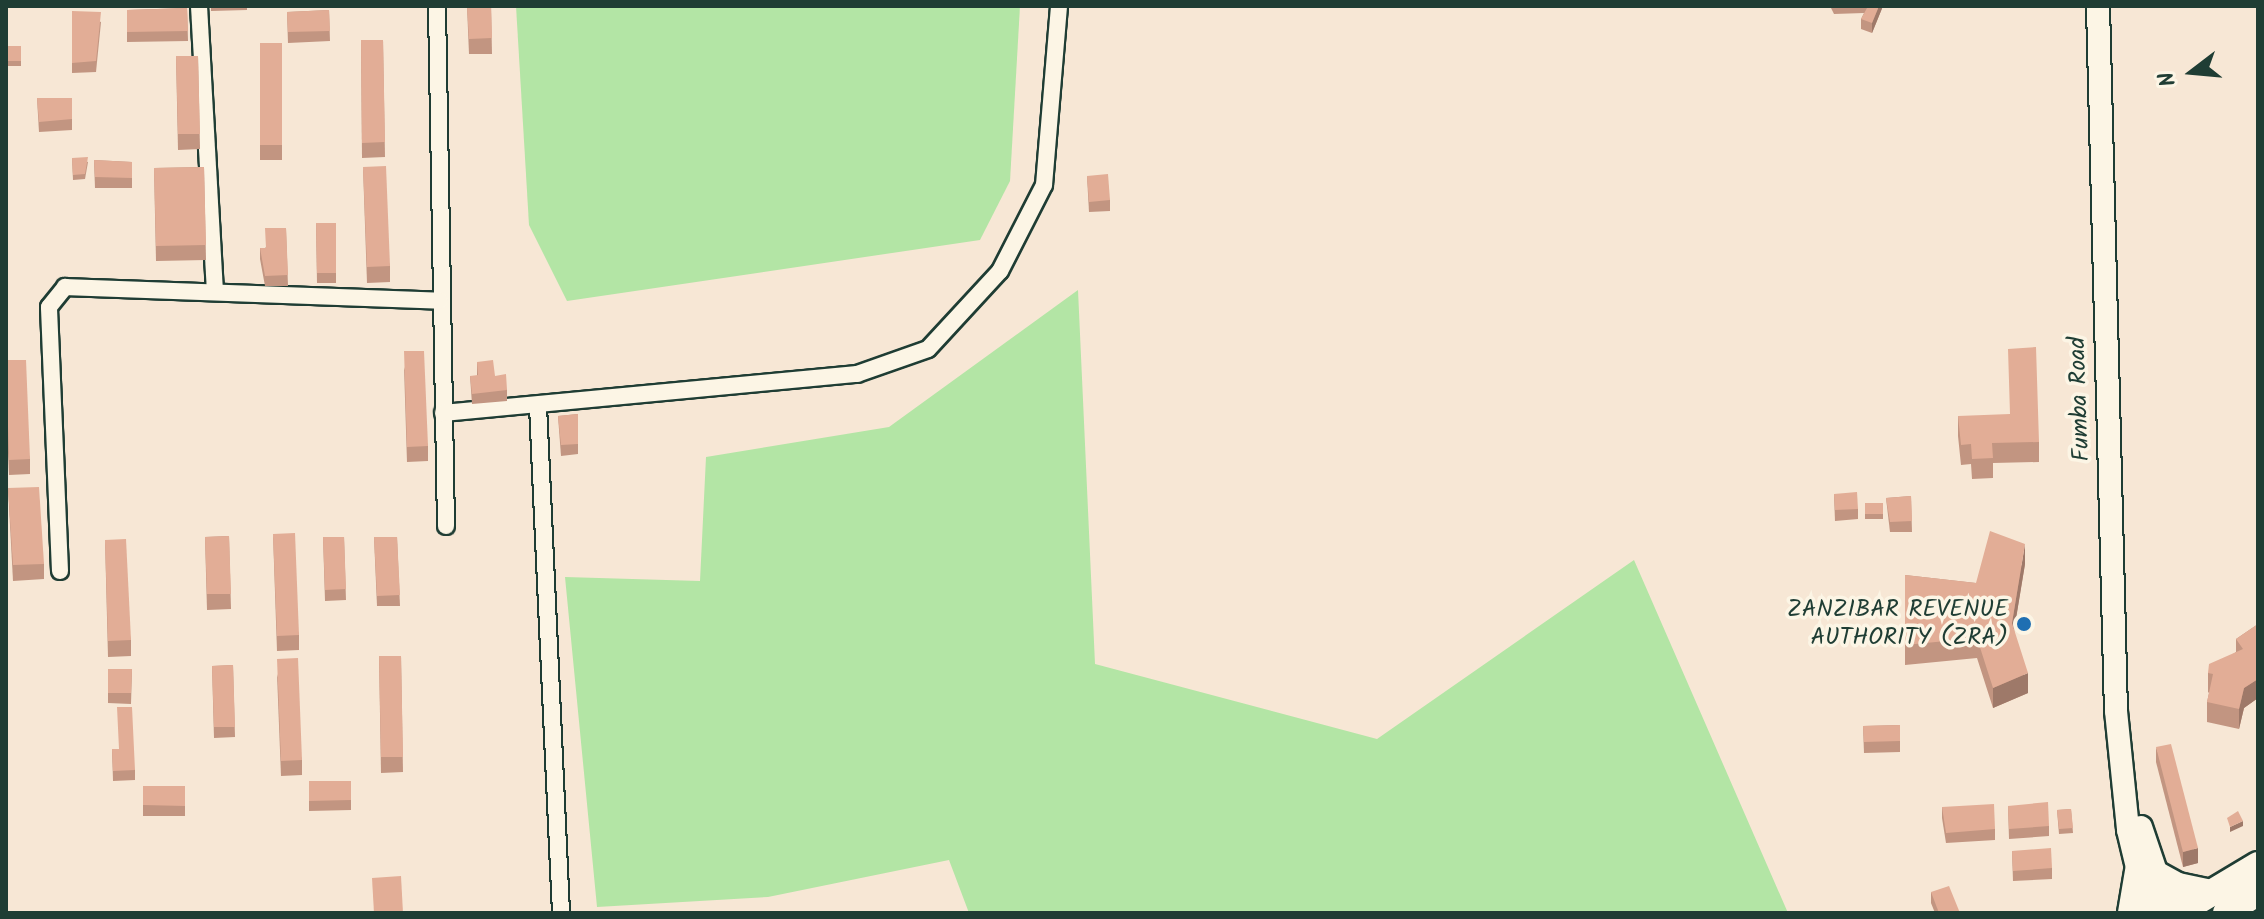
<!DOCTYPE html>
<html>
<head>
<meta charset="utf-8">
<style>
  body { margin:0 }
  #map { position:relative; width:2264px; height:919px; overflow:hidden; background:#f7e7d5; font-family:Kalam,sans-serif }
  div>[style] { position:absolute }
  .green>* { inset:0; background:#b3e5a5 }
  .roads { filter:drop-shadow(2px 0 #1f3d34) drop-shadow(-2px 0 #1f3d34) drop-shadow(0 2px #1f3d34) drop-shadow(0 -2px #1f3d34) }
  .minor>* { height:16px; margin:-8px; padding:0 8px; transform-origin:8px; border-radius:8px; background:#fcf5e5 }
  .tertiary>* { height:22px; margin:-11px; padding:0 11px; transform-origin:11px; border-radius:11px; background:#fcf5e5 }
  .primary>* { height:26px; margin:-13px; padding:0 13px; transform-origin:13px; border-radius:13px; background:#fcf5e5 }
  .wall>* { inset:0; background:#c29581 }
  .shaded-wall>* { inset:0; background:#9e7969 }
  .building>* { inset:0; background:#e2ad96 }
  .dots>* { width:22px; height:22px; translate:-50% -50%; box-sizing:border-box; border:4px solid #fcf5e5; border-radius:50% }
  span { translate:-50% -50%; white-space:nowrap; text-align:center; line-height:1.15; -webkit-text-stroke:7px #fcf5e5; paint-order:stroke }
  .street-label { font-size:24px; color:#1f3d34 }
  .poi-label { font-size:24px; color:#1f3d34 }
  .right { translate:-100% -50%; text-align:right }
  .frame { position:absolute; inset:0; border:8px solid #1f3d34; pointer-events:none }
  .north { position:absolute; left:2152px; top:32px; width:80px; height:80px; -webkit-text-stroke:6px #fcf5e5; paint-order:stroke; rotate:254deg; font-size:22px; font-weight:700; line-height:32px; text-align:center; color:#1f3d34 }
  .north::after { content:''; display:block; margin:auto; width:28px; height:36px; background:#1f3d34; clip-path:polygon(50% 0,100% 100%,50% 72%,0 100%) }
</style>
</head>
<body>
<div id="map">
  <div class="green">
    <i style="clip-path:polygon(516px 6px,1020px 6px,1010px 181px,980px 240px,567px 301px,529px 225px)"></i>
    <i style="clip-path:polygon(1078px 290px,1095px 664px,1377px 739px,1634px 560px,1788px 913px,969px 913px,949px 860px,768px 897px,597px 907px,565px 577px,700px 581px,706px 457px,889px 427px)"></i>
  </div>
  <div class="roads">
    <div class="minor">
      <i style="left:199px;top:6px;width:283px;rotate:86.8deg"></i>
      <i style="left:437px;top:6px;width:520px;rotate:89.01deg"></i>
      <i style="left:538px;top:406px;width:508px;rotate:87.4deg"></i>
      <i style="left:443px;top:413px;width:416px;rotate:-5.4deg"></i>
      <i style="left:857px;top:374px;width:75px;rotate:-19.4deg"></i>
      <i style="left:928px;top:349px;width:106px;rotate:-47.3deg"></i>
      <i style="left:1000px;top:271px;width:97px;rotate:-62.9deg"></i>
      <i style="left:1044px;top:185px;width:180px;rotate:-85.2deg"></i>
      <i style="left:60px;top:571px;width:264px;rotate:-92.4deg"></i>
      <i style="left:49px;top:307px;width:26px;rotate:-51deg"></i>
      <i style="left:65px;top:287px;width:375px;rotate:2.1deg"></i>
    </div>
    <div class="tertiary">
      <i style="left:2098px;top:6px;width:705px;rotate:88.54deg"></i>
      <i style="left:2116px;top:711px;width:120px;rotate:84.2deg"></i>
      <i style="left:2128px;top:830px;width:85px;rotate:76.5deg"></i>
      <i style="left:2141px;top:827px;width:91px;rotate:71.4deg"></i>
    </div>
    <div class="primary">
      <i style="left:2156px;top:874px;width:25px;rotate:29deg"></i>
      <i style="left:2178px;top:886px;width:35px;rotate:12deg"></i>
      <i style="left:2131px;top:913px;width:43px;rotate:-80.5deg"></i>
      <i style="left:2178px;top:913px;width:93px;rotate:-31deg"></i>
      <i style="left:2226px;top:913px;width:38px;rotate:-33deg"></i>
    </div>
  </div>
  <div class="wall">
    <i style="clip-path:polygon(211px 6px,247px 6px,247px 10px,211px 11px)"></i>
    <i style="clip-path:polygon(467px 6px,491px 6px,492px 54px,469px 54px)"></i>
    <i style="clip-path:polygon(1830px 6px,1883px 6px,1872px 33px,1861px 29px,1861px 19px,1864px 13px,1834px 14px)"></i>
    <i style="clip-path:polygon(187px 8px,188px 41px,127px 42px,127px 10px)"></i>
    <i style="clip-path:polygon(329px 10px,330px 41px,288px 43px,287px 12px)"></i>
    <i style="clip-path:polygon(72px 11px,101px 22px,96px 72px,72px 73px)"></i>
    <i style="clip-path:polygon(361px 40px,383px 40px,385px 157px,362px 158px)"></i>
    <i style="clip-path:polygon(260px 43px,282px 43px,282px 160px,260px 160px)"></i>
    <i style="clip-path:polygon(21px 46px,21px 66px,6px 66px,6px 54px)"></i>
    <i style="clip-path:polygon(176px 56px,198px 56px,200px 149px,178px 150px)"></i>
    <i style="clip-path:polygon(37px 98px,72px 98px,72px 130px,39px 132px)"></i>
    <i style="clip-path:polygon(72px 158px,88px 162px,85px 179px,73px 180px)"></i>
    <i style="clip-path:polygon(94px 160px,132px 162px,132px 188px,95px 188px)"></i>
    <i style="clip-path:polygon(204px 167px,206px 260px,156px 261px,154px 168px)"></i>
    <i style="clip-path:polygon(363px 167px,390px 266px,390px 282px,367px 283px)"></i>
    <i style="clip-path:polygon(1087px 176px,1110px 200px,1110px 211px,1089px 212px)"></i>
    <i style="clip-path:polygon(316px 223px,336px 223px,336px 283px,317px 283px)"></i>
    <i style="clip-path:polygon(286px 228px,288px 286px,265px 286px,260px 259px,260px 248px,265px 248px)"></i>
    <i style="clip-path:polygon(6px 360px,30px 459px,30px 474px,9px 475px,6px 408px)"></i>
    <i style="clip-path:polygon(477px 362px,495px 376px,507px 390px,507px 401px,472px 404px,470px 376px,477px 376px)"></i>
    <i style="clip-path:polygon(404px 367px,428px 446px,428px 461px,407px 462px)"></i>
    <i style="clip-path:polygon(578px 414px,578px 454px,561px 456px,558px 416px)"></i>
    <i style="clip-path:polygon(1958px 416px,2039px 442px,2039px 462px,1993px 463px,1993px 478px,1972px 479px,1971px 464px,1961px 465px,1958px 436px)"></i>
    <i style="clip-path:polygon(8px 488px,44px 564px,44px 579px,13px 581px)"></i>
    <i style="clip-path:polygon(1834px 494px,1858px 509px,1858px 519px,1835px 521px)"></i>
    <i style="clip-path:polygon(1911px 496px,1912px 532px,1890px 532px,1886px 498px)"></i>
    <i style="clip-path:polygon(1865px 503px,1883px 503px,1883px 519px,1865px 519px)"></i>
    <i style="clip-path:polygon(273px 534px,299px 635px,299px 650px,277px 651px)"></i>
    <i style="clip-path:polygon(229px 536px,231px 609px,207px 610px,205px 537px)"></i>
    <i style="clip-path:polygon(323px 537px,344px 537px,346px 600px,325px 601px)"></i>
    <i style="clip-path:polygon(374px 537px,397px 537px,400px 606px,377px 606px)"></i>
    <i style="clip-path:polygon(105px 540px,131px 640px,131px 656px,108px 657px)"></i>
    <i style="clip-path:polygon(2025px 564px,2014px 630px,2028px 693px,1993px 708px,1977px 658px,1905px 665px,1905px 575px,1976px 583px)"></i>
    <i style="clip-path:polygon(2258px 624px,2258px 698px,2244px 708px,2239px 729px,2207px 722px,2207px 702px,2209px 693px,2208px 692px,2208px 673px,2236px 652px,2236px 639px)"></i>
    <i style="clip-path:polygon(379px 656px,401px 656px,403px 772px,381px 773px)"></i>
    <i style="clip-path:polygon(233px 665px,235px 737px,214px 738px,212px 666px)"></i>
    <i style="clip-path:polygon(108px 669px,132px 669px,131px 704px,108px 703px)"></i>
    <i style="clip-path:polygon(277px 674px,302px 760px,302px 775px,281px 776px)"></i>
    <i style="clip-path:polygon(1900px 725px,1900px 752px,1864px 753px,1863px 726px)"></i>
    <i style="clip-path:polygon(2156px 747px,2198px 863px,2183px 867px,2156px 762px)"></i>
    <i style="clip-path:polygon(112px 749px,118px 749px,135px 770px,135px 780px,113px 781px)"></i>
    <i style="clip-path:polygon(309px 781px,351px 781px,351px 810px,309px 811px)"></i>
    <i style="clip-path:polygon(143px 786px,185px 786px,185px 816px,143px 816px)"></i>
    <i style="clip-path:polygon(2008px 806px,2049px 826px,2049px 836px,2009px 839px)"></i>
    <i style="clip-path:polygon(1942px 807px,1995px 829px,1995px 840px,1946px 843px,1942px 818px)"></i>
    <i style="clip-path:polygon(2071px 809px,2073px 833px,2059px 834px,2057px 810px)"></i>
    <i style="clip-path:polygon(2012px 851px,2052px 868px,2052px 879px,2013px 881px)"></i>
    <i style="clip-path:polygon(1931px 892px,1960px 913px,1935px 913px,1931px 903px)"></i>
  </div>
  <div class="shaded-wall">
    <i style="clip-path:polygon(1879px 6px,1883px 6px,1872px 33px,1872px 23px)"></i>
    <i style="clip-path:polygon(2025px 544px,2025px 564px,2012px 643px,2012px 623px)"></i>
    <i style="clip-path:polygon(2028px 673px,2028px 693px,1993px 708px,1993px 688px)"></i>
    <i style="clip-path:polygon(2258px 679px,2258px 698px,2244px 708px,2239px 729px,2239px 709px,2244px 688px)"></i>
    <i style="clip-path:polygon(2243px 821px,2243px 826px,2230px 832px,2230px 827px)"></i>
    <i style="clip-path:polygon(2198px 848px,2198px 863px,2183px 867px,2183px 852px)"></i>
  </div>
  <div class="building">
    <i style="clip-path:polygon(467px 6px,491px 6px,492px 38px,469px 39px)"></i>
    <i style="clip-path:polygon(1866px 6px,1879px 6px,1872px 23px,1861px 19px,1867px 8px)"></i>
    <i style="clip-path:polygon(187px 8px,188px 31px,127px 32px,127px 10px)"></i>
    <i style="clip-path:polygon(329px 10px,330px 31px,288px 32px,287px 12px)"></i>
    <i style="clip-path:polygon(72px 11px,101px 12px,96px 61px,72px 63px)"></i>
    <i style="clip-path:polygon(361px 40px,383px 40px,385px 142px,362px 143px)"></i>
    <i style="clip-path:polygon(260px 43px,282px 43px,282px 145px,260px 145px)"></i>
    <i style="clip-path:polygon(8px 46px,21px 46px,21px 61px,6px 61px,6px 54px,8px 54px)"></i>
    <i style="clip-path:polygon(176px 56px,198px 56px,200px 134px,178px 134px)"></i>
    <i style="clip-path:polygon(37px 98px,72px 98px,72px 119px,39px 122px)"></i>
    <i style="clip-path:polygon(88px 157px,85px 174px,73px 175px,72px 158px)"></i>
    <i style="clip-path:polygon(94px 160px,132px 162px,132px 178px,95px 177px)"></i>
    <i style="clip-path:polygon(386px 166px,390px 266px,367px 267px,363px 167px)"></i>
    <i style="clip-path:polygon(204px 167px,206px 245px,156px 246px,154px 168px)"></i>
    <i style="clip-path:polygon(1108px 174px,1110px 200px,1089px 202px,1087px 176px)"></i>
    <i style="clip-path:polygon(316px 223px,336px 223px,336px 273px,317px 273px)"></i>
    <i style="clip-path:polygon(265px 228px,286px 228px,288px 275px,265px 276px,260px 248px,266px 248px)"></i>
    <i style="clip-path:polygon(2036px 347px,2039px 442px,1992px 443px,1993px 458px,1972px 459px,1971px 444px,1961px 445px,1958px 416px,2010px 414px,2008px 349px)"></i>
    <i style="clip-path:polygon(404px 351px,424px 351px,428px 446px,407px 447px)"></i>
    <i style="clip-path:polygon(6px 360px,26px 360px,30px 459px,9px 460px)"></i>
    <i style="clip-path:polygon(493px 360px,495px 376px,506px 374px,507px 390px,472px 394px,470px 376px,478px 375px,477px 362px)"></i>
    <i style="clip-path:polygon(578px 414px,578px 444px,561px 445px,558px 416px)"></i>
    <i style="clip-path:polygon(39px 487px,44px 564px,13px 565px,8px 488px)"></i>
    <i style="clip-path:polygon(1857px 492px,1858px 509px,1835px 510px,1834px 494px)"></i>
    <i style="clip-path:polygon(1911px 496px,1912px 521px,1890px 522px,1886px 498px)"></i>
    <i style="clip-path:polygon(1865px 503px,1883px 503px,1883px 514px,1865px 514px)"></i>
    <i style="clip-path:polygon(1990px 531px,2025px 544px,2012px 623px,2028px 673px,1993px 688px,1977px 638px,1905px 645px,1905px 575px,1976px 583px)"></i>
    <i style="clip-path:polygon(295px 533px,299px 635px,277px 636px,273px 534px)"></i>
    <i style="clip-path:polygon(229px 536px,231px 594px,207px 594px,205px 537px)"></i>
    <i style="clip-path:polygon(323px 537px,344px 537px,346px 589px,325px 590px)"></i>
    <i style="clip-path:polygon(374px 537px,397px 537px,400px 595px,377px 596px)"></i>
    <i style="clip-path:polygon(126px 539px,131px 640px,108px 641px,105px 540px)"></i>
    <i style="clip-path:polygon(2258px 624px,2258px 679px,2244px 688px,2239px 709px,2207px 702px,2213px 674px,2208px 673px,2209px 664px,2243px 649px,2236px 639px)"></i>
    <i style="clip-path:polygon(379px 656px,401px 656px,403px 757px,381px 757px)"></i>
    <i style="clip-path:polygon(298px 658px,302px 760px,281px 761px,277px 659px)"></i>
    <i style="clip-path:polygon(233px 665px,235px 727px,214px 727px,212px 666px)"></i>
    <i style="clip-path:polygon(108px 669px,132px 669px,131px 693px,108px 693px)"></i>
    <i style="clip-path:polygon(117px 707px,132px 707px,135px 770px,113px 771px,112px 749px,119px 749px)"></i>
    <i style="clip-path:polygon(1900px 725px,1900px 741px,1864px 742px,1863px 726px)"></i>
    <i style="clip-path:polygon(2171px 744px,2198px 848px,2183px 852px,2156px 747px)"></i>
    <i style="clip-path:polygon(309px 781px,351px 781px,351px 800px,309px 801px)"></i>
    <i style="clip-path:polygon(143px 786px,185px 786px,185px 806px,143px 805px)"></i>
    <i style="clip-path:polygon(2048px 802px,2049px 826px,2009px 829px,2008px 806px)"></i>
    <i style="clip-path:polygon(1994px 804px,1995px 829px,1946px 833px,1942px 807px)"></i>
    <i style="clip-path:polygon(2071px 809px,2073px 828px,2059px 829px,2057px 810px)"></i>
    <i style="clip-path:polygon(2238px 811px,2243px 821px,2230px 827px,2227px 818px)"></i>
    <i style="clip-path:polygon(2051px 848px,2052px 868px,2013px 871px,2012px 851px)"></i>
    <i style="clip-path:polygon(401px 876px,403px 913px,374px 913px,372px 878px)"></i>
    <i style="clip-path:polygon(1949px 886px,1960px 913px,1939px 913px,1931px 892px)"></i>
  </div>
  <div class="dots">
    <i style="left:2024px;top:624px;background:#1f6fb2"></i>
  </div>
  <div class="street-label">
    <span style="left:2080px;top:399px;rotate:-92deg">Fumba Road</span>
  </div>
  <div class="poi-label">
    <span class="right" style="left:2008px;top:624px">ZANZIBAR REVENUE<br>AUTHORITY (ZRA)</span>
  </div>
  <div class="frame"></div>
  <div class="north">N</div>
</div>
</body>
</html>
